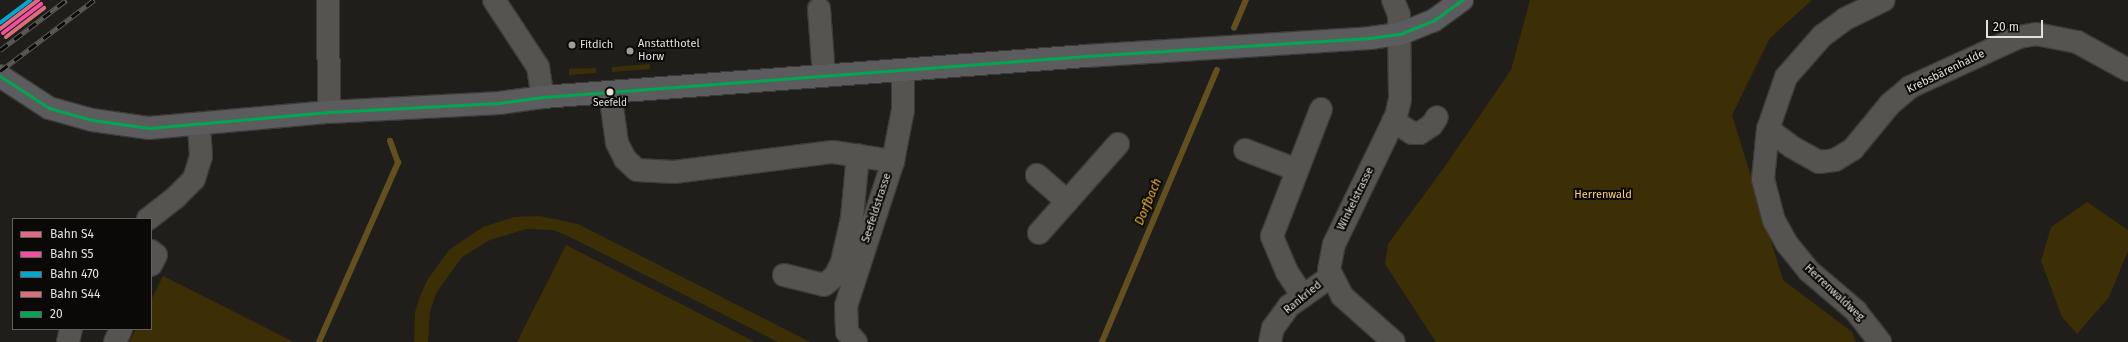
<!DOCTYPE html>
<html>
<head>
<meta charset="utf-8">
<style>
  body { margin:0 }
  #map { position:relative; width:2128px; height:342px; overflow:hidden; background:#201e1b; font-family:"Fira Sans",sans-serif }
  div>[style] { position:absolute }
  .green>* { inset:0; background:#3c2e05 }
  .stream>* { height:5.5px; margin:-2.75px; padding:0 2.75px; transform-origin:2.75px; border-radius:2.75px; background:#64501e }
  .roads { filter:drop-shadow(1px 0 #3d3b39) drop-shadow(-1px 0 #3d3b39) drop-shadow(0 1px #3d3b39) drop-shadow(0 -1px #3d3b39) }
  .minor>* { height:22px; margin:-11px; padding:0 11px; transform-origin:11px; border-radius:11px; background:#555451 }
  .major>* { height:22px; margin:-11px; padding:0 11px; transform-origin:11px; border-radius:11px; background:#5c5c5f }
  .rail>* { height:4.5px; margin-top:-2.25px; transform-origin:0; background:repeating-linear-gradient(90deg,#0b0907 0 9px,#5c5a57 0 18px); box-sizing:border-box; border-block:1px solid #5c5a57 }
  .bus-1>* { height:3px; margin:-1.5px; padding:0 1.5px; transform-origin:1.5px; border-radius:1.5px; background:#00a651 }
  .rail-1>* { height:4px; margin:-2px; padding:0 2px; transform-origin:2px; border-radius:2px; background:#e26986 }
  .rail-2>* { height:4px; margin:-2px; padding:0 2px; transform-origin:2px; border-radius:2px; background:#f24ea2 }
  .rail-3>* { height:4px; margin:-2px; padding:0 2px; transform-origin:2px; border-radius:2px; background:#00a9ce }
  .rail-4>* { height:4px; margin:-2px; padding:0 2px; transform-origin:2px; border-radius:2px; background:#d86f79 }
  .dots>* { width:11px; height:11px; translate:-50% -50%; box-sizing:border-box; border:2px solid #0b0907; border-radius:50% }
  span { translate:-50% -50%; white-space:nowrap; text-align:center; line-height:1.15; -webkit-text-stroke:4px #0b0907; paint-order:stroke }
  .bus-label { font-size:10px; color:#e4e1dc }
  .poi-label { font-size:11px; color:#e4e1dc }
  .left { translate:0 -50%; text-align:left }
  .street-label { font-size:11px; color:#e4e1dc }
  .park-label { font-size:11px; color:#fbd26e }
  .water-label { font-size:12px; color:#efbc25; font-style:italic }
  .legend { position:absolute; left:12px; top:218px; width:140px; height:112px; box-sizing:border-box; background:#0b0907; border:1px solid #625f5c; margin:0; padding:5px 7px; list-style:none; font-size:12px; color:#e4e1dc }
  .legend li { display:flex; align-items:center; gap:8px; height:20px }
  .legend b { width:20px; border:1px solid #625f5c }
  .scale { position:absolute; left:1986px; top:20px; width:57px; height:18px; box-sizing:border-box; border:2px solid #e4e1dc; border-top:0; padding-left:5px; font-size:12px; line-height:14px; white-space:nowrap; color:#e4e1dc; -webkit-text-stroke:3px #0b0907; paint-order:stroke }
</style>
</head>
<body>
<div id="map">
  <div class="green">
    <i style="clip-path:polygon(1530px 0,1812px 0,1770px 38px,1732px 115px,1783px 280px,1852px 332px,1856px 342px,1436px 342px,1385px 264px,1388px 244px,1443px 169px,1511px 70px)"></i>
    <i style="clip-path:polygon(650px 64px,650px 69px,612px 72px,612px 67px)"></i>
    <i style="clip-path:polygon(596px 68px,596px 73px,569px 75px,569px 69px)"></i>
    <i style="clip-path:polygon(2087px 202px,2128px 230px,2128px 251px,2109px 297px,2077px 334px,2062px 317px,2041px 261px,2051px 227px)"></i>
    <i style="clip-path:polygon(540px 216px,578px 224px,810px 342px,778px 342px,568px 236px,553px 230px,526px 229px,490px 240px,462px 257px,436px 293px,430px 312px,428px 342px,414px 342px,415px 312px,420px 296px,428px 279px,449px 250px,483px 227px,514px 217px)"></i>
    <i style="clip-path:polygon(566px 245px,755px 342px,517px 342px)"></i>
    <i style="clip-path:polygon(163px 276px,294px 342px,129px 342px,136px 329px,151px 329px,151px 300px)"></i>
  </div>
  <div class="stream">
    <i style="left:1234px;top:28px;width:30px;rotate:-67deg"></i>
    <i style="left:319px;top:342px;width:196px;rotate:-66.2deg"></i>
    <i style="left:398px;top:163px;width:23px;rotate:-110deg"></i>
    <i style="left:1102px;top:342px;width:295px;rotate:-67.1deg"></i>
  </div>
  <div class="roads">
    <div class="minor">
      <i style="left:328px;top:0;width:112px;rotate:89.5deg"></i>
      <i style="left:494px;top:0;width:80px;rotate:56.7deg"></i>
      <i style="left:538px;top:67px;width:30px;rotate:81deg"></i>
      <i style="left:1393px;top:0;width:16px;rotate:68deg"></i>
      <i style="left:1399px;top:15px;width:84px;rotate:89.3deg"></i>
      <i style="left:1400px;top:99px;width:17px;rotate:103deg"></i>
      <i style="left:1396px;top:116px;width:142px;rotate:115.8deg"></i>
      <i style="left:1334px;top:244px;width:26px;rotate:101deg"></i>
      <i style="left:1329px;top:270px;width:29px;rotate:63deg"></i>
      <i style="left:1342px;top:296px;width:69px;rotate:41.5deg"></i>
      <i style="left:819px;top:9px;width:67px;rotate:85.7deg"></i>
      <i style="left:610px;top:92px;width:51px;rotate:82.2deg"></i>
      <i style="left:617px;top:143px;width:18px;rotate:63deg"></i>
      <i style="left:625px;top:159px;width:16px;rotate:43deg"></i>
      <i style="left:637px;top:170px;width:37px;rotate:3deg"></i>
      <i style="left:674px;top:172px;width:160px;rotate:-7.2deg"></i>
      <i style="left:833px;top:152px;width:61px;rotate:8.5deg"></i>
      <i style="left:1393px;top:121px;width:22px;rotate:32deg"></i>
      <i style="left:1412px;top:133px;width:8px"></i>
      <i style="left:1420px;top:133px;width:14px;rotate:-34deg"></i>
      <i style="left:1432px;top:125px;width:9px;rotate:-58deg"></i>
      <i style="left:1768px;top:129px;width:30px;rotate:37deg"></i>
      <i style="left:1792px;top:147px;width:31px;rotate:29deg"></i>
      <i style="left:1819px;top:162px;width:16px;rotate:-7deg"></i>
      <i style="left:1835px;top:160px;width:21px;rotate:-31deg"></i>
      <i style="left:1853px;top:149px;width:58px;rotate:-50.6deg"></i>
      <i style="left:1890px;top:104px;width:26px;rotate:-40deg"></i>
      <i style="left:1910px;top:87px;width:120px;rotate:-24.6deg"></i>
      <i style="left:2019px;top:37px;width:17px;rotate:-10deg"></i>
      <i style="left:2036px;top:34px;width:42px;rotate:11deg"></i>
      <i style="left:2077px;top:42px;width:58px;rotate:28.8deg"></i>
      <i style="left:1245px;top:150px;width:56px;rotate:21deg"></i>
      <i style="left:1037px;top:175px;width:40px;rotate:41deg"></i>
      <i style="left:148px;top:219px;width:36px;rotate:-38deg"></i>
      <i style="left:176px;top:197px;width:25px;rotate:-45deg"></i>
      <i style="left:194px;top:179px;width:24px;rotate:-73deg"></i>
      <i style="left:201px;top:156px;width:31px;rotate:-94deg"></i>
      <i style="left:1039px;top:233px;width:119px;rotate:-48.4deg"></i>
      <i style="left:151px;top:251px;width:6px;rotate:39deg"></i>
      <i style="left:156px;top:255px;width:11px;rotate:117deg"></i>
      <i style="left:784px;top:275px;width:41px;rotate:14deg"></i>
      <i style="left:824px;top:285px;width:14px;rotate:-39deg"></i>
      <i style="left:835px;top:276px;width:16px;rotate:-63deg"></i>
      <i style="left:842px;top:262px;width:45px;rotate:-77.2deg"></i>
      <i style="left:852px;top:218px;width:63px;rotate:-84.6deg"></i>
      <i style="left:1303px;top:296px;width:29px;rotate:-124deg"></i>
      <i style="left:1287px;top:272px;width:39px;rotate:-113deg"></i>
      <i style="left:1272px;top:236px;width:136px;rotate:-68.9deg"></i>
      <i style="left:68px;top:342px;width:13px;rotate:-77deg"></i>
      <i style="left:115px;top:342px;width:14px;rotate:-65deg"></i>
      <i style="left:856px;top:342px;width:13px;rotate:-132deg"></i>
      <i style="left:847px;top:332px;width:26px;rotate:-92deg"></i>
      <i style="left:846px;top:306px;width:152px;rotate:-72deg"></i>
      <i style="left:893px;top:161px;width:52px;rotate:-78.9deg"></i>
      <i style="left:903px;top:110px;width:40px;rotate:-90deg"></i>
      <i style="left:1270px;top:342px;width:14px;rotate:-78deg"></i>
      <i style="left:1273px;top:328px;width:27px;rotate:-54deg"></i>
      <i style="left:1289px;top:306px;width:50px;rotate:-35.3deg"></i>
      <i style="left:1880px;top:342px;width:39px;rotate:-128deg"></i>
      <i style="left:1856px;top:311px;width:62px;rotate:-139.6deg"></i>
      <i style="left:1809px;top:271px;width:35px;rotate:-129deg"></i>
      <i style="left:1787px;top:244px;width:26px;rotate:-119deg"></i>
      <i style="left:1774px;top:221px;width:43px;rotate:-104.7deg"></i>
      <i style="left:1763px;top:179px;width:50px;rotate:-84.3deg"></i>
      <i style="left:1768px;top:129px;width:55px;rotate:-70.9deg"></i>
      <i style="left:1786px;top:77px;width:55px;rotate:-48.7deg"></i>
      <i style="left:1822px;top:36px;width:29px;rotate:-36deg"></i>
      <i style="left:1845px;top:19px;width:43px;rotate:-26deg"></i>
    </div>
    <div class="major">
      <i style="left:0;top:76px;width:59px;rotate:33.1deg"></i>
      <i style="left:49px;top:108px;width:45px;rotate:15.6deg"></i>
      <i style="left:92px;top:120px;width:58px;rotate:8deg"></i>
      <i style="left:149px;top:128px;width:181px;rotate:-5.1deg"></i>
      <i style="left:329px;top:112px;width:170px;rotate:-3deg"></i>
      <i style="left:499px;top:103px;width:44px;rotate:-7.8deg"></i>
      <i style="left:543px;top:97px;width:545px;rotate:-4.32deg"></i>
      <i style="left:1086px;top:56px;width:285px;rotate:-3.6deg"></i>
      <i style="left:1370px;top:38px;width:30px;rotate:-8deg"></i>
      <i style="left:1400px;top:34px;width:35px;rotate:-22deg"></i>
      <i style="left:1433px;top:21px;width:36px;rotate:-36deg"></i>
    </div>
  </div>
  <div class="rail">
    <i style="left:0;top:50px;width:83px;rotate:-37.1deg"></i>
    <i style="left:0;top:71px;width:118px;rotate:-37.1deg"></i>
  </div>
  <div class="bus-1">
    <i style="left:0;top:76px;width:59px;rotate:33.1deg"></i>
    <i style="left:49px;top:108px;width:45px;rotate:15.6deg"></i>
    <i style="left:92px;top:120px;width:58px;rotate:8deg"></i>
    <i style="left:149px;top:128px;width:181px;rotate:-5.1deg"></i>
    <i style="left:329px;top:112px;width:170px;rotate:-3deg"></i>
    <i style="left:499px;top:103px;width:44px;rotate:-7.8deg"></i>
    <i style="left:543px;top:97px;width:545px;rotate:-4.32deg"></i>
    <i style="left:1086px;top:56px;width:285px;rotate:-3.6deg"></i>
    <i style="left:1370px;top:38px;width:30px;rotate:-8deg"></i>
    <i style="left:1400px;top:34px;width:35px;rotate:-22deg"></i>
    <i style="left:1433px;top:21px;width:36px;rotate:-36deg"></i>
  </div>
  <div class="rail-1">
    <i style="left:0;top:29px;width:48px;rotate:-37.3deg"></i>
  </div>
  <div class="rail-2">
    <i style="left:3px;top:33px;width:48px;rotate:-37.3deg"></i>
  </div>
  <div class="rail-3">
    <i style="left:0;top:23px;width:38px;rotate:-37deg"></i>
  </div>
  <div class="rail-4">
    <i style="left:6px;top:37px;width:48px;rotate:-37.3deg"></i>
  </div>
  <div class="dots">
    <i style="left:572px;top:45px;background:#9f9d98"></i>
    <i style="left:630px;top:51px;background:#9f9d98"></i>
    <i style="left:610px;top:92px;background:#e4e1dc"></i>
  </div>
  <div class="bus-label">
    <span style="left:610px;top:104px">Seefeld</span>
  </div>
  <div class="poi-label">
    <span class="left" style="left:580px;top:45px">Fitdich</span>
    <span class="left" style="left:638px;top:51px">Anstatthotel<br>Horw</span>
  </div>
  <div class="street-label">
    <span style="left:1946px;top:72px;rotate:-26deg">Krebsbärenhalde</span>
    <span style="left:1356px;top:199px;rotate:-64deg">Winkelstrasse</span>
    <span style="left:877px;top:208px;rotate:-72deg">Seefeldstrasse</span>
    <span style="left:1834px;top:293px;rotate:43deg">Herrenwaldweg</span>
    <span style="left:1303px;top:298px;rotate:-39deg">Rankried</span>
  </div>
  <div class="park-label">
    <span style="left:1603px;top:195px">Herrenwald</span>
  </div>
  <div class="water-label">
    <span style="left:1149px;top:202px;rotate:-67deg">Dorfbach</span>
  </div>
  <ul class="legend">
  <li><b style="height:5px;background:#e26986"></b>Bahn S4</li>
  <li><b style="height:5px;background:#f24ea2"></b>Bahn S5</li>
  <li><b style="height:5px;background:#00a9ce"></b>Bahn 470</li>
  <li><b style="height:5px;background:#d86f79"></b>Bahn S44</li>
  <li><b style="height:5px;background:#00a651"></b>20</li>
  </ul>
  <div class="scale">20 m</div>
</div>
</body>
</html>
